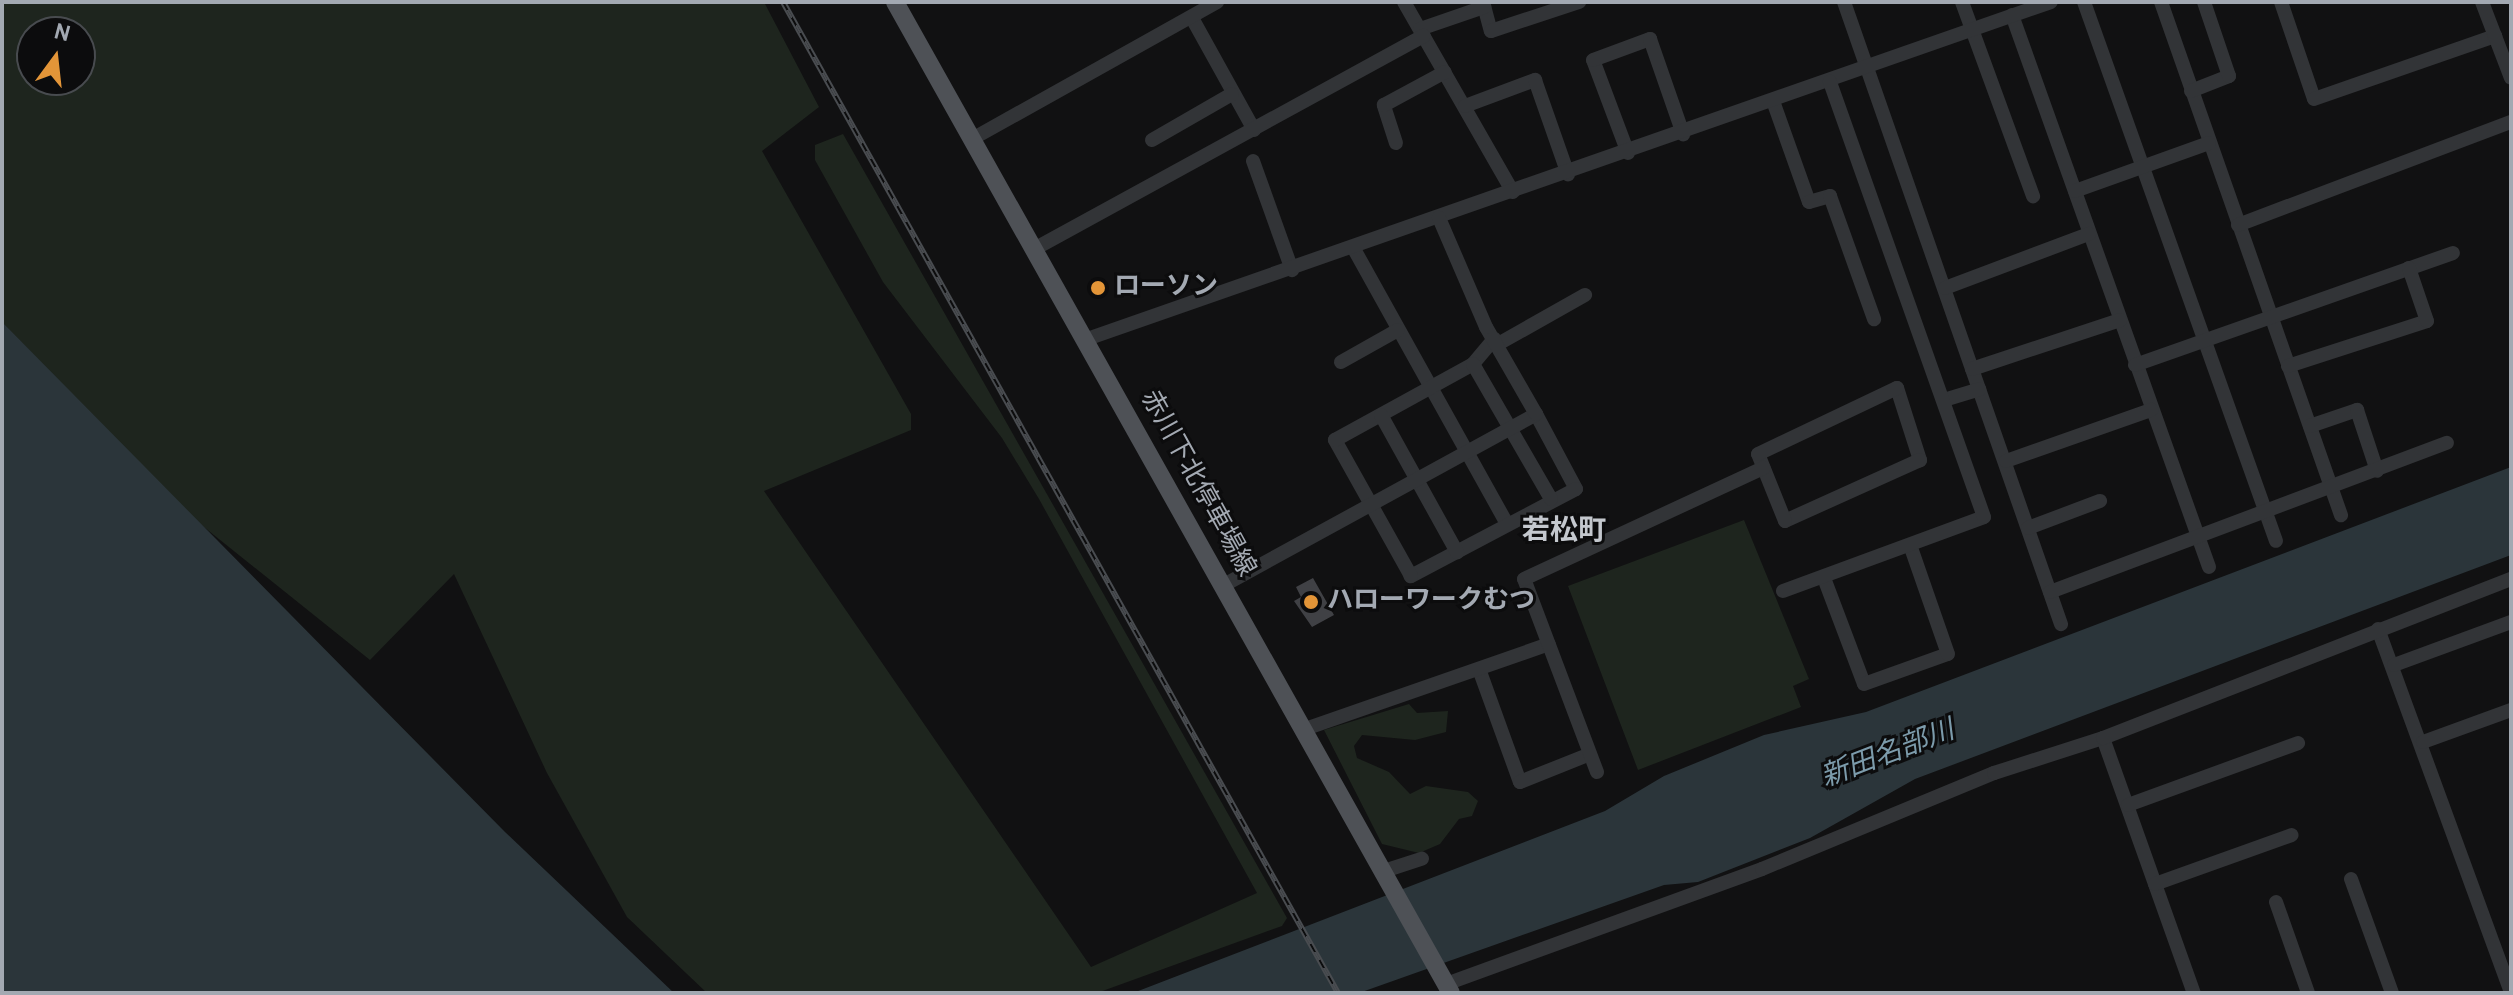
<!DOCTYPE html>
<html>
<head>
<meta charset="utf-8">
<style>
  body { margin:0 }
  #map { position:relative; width:2513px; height:995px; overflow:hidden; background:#111112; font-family:Overpass,"Noto Sans JP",sans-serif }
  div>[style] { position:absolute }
  .green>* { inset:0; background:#1e251e }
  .water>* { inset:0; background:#2b353a }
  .building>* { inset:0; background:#404145 }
  .minor>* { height:14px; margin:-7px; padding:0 7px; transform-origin:7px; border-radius:7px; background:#323437 }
  .major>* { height:18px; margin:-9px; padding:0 9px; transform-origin:9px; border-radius:9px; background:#4e5156 }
  .rail>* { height:6px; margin-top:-3px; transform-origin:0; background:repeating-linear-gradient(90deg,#0c0c0d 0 9px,#494c50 0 18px); box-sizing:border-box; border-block:2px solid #494c50 }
  .dots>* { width:22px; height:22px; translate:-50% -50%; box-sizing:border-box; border:4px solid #0c0c0d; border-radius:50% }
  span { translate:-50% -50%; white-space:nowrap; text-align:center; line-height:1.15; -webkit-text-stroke:6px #0c0c0d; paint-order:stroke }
  .poi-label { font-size:26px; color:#a3a9b2; font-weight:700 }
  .left { translate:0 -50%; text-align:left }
  .street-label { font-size:26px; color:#a3a9b2 }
  .neighbourhood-label { font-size:28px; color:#c4c8ce; font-weight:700 }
  .water-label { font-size:28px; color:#7c9bab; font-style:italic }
  .frame { position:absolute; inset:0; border:4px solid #a3a9b2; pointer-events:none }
  .north { position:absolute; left:16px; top:16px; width:80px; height:80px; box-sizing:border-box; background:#0c0c0d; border:2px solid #484b4f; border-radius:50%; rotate:15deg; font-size:22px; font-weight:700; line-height:32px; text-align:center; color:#a3a9b2 }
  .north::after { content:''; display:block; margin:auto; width:28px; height:36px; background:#e39538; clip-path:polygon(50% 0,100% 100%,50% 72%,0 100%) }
</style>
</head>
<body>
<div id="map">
  <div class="green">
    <i style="clip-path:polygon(evenodd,2px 2px,764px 2px,819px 107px,762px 151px,911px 414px,911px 430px,764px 491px,1091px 967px,1257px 893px,1039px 499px,1002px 438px,883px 282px,815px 160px,815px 145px,843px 134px,1287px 918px,1282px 926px,1097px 993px,707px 993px,627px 917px,547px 773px,454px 574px,370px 660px,159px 491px,2px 333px,2px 2px,32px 32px,80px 32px,80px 80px,32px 80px,32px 32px)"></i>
    <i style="clip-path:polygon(1744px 520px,1809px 679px,1793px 686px,1801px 707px,1638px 770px,1568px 586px)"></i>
    <i style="clip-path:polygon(1409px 704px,1417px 713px,1448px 711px,1446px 732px,1415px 740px,1362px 735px,1354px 746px,1357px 758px,1389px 772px,1410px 794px,1426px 786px,1468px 792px,1478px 801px,1472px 816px,1459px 819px,1440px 844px,1419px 853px,1382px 844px,1324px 730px)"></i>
  </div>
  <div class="water">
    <i style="clip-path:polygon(2px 322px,505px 832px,674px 993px,2px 993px)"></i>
    <i style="clip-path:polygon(2511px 467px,2511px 555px,1915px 779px,1810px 838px,1698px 882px,1664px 885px,1359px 993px,1133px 993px,1605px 811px,1664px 776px,1764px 735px,1866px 712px)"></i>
  </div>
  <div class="building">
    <i style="clip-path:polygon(1313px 578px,1334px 615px,1312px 627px,1294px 601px,1301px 597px,1296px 587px)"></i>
  </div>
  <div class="minor">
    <i style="left:1404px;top:2px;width:219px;rotate:60.2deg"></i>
    <i style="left:1483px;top:2px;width:30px;rotate:75deg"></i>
    <i style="left:1491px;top:31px;width:93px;rotate:-18.2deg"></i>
    <i style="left:1844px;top:2px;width:659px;rotate:70.77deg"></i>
    <i style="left:1962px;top:2px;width:207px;rotate:69.9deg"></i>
    <i style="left:2084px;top:2px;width:572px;rotate:70.39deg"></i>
    <i style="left:2161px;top:2px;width:544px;rotate:70.67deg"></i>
    <i style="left:2281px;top:2px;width:102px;rotate:71.2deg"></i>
    <i style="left:2314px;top:99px;width:192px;rotate:-19.2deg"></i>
    <i style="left:2482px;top:2px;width:81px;rotate:69.1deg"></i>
    <i style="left:2012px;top:15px;width:586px;rotate:70.36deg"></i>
    <i style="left:1192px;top:18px;width:128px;rotate:61deg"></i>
    <i style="left:1420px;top:29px;width:68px;rotate:-19deg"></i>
    <i style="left:2191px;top:91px;width:41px;rotate:-21.5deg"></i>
    <i style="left:2229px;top:76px;width:78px;rotate:-108.7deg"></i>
    <i style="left:1773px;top:101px;width:107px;rotate:70.4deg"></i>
    <i style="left:1809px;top:202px;width:22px;rotate:-16deg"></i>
    <i style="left:1830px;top:196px;width:131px;rotate:70.3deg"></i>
    <i style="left:1465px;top:106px;width:75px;rotate:-20.4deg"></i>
    <i style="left:1535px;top:80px;width:100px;rotate:70.7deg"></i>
    <i style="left:972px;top:139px;width:281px;rotate:-29.2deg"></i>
    <i style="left:1152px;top:140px;width:92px;rotate:-29.9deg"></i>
    <i style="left:1396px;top:143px;width:40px;rotate:-108deg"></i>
    <i style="left:1384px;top:105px;width:69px;rotate:-28.4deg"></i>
    <i style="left:1628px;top:153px;width:99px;rotate:-110.6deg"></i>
    <i style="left:1593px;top:60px;width:61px;rotate:-20.2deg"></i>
    <i style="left:1650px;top:39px;width:101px;rotate:70.8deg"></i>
    <i style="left:1253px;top:161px;width:116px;rotate:70.3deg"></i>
    <i style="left:2075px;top:191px;width:142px;rotate:-19.7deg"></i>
    <i style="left:2238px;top:225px;width:292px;rotate:-20.7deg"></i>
    <i style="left:1036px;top:248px;width:442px;rotate:-28.7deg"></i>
    <i style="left:1354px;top:249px;width:315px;rotate:60.9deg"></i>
    <i style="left:1945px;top:288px;width:154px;rotate:-20.6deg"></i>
    <i style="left:1087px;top:339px;width:1021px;rotate:-19.27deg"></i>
    <i style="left:1498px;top:344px;width:100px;rotate:-29.4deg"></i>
    <i style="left:1341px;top:362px;width:65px;rotate:-29.3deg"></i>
    <i style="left:1473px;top:364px;width:33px;rotate:-50deg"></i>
    <i style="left:2135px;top:365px;width:337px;rotate:-19.4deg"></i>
    <i style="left:2288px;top:366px;width:146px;rotate:-17.9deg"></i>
    <i style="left:2427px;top:321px;width:56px;rotate:-108.8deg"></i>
    <i style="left:1972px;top:369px;width:156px;rotate:-18.3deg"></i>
    <i style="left:1897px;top:388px;width:76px;rotate:72.3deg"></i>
    <i style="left:1920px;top:460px;width:148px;rotate:155.7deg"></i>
    <i style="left:1785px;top:521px;width:72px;rotate:-111.9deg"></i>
    <i style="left:1758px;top:454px;width:154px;rotate:-25.4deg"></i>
    <i style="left:1944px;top:400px;width:37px;rotate:-17deg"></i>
    <i style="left:1536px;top:414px;width:85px;rotate:61.9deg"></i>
    <i style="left:1576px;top:489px;width:187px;rotate:152.2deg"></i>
    <i style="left:1411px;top:576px;width:156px;rotate:-119.2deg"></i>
    <i style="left:1335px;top:440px;width:158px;rotate:-28.8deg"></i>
    <i style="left:1473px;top:364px;width:156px;rotate:60deg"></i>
    <i style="left:1381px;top:415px;width:157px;rotate:61deg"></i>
    <i style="left:2310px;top:426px;width:50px;rotate:-18.8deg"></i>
    <i style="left:2357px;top:410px;width:64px;rotate:71.8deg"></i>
    <i style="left:2006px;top:461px;width:154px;rotate:-19.4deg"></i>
    <i style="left:2028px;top:528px;width:77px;rotate:-20.6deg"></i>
    <i style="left:1824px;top:578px;width:113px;rotate:69.3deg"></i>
    <i style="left:1864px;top:684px;width:89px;rotate:-19.7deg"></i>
    <i style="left:1948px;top:654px;width:115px;rotate:-109.2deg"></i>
    <i style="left:1224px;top:585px;width:356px;rotate:-28.7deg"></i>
    <i style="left:1536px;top:414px;width:100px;rotate:-119.9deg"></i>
    <i style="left:1486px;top:327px;width:119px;rotate:-113.3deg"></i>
    <i style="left:1783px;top:591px;width:214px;rotate:-20.2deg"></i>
    <i style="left:1984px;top:517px;width:462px;rotate:-109.5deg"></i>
    <i style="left:2050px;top:592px;width:424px;rotate:-20.6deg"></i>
    <i style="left:2378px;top:629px;width:388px;rotate:69.9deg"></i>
    <i style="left:2394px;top:665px;width:125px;rotate:-20.2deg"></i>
    <i style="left:1479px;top:669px;width:120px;rotate:70.1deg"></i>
    <i style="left:1520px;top:782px;width:75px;rotate:-21.8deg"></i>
    <i style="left:1305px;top:729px;width:258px;rotate:-19.2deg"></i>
    <i style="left:2103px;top:738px;width:271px;rotate:70.4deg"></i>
    <i style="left:2423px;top:742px;width:94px;rotate:-20deg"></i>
    <i style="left:1597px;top:772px;width:206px;rotate:-110.7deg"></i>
    <i style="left:1524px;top:579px;width:264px;rotate:-24.9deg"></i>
    <i style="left:2128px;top:805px;width:181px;rotate:-20deg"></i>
    <i style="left:1384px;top:871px;width:40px;rotate:-18deg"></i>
    <i style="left:2351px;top:879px;width:121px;rotate:70.2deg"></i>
    <i style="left:2155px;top:884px;width:145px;rotate:-19.7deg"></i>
    <i style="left:2276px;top:902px;width:96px;rotate:70.6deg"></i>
    <i style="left:1446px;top:984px;width:336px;rotate:-20deg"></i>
    <i style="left:1762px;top:869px;width:251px;rotate:-22.5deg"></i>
    <i style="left:1994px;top:773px;width:114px;rotate:-17.8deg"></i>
    <i style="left:2103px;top:738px;width:438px;rotate:-21.3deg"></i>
  </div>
  <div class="major">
    <i style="left:895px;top:2px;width:1136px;rotate:60.71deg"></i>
  </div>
  <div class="rail">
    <i style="left:783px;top:2px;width:1136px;rotate:60.75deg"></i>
  </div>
  <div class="dots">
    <i style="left:1098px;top:288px;background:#e39538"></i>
    <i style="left:1311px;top:602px;background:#e39538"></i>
  </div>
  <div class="poi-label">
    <span class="left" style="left:1114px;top:288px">ローソン</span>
    <span class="left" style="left:1327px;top:602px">ハローワークむつ</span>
  </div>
  <div class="street-label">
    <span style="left:1197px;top:484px;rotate:61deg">赤川下北停車場線</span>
  </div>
  <div class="neighbourhood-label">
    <span style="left:1564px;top:532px">若松町</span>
  </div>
  <div class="water-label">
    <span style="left:1888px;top:755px;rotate:-21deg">新田名部川</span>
  </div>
  <div class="frame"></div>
  <div class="north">N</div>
</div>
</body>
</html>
